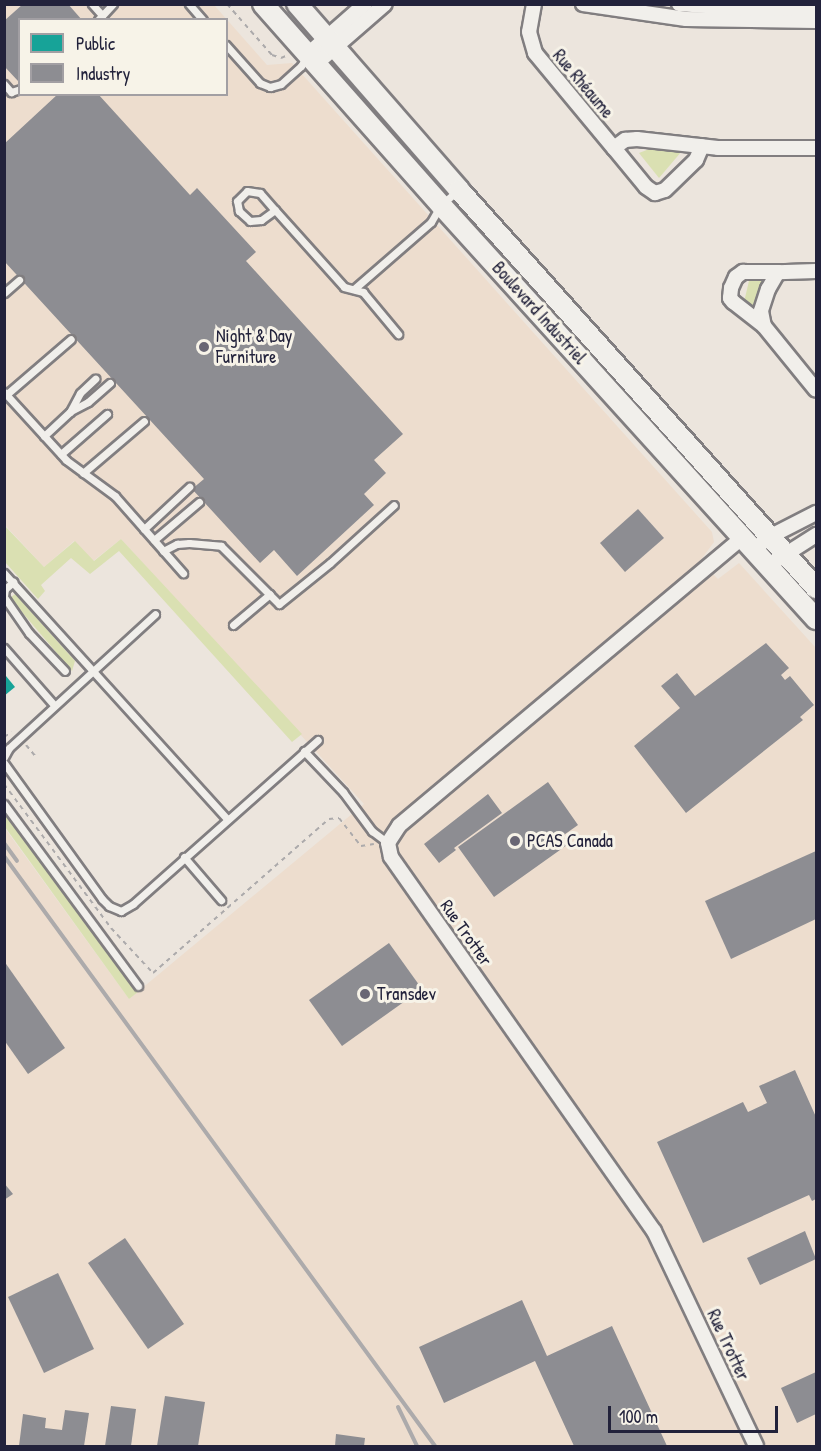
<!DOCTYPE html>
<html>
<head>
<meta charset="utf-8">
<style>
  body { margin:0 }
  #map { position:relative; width:821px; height:1451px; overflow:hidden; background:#ece5dd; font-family:"Patrick Hand",sans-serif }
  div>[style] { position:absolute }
  .built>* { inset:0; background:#edddce }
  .green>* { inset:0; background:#dae0b2 }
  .public>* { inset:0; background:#17a398 }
  .industry>* { inset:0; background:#8d8d92 }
  .path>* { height:2px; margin-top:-1px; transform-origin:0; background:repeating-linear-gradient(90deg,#acaaab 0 4.5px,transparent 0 9px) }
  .roads { filter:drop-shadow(2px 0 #817e80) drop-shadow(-2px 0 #817e80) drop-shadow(0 2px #817e80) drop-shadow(0 -2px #817e80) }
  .lane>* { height:7px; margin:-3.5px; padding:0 3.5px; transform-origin:3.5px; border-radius:3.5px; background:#f1efeb }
  .street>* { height:14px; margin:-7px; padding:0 7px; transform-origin:7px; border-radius:7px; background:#f1efeb }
  .secondary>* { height:20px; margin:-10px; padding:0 10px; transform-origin:10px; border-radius:10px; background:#f1efeb }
  .rail>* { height:4px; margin:-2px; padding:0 2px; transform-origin:2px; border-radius:2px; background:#acaaab }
  .dots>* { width:16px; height:16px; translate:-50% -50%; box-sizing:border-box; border:3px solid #f7f3e8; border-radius:50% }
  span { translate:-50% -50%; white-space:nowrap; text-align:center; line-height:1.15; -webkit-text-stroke:6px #f7f3e8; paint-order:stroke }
  .street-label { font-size:18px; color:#22223b }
  .poi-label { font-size:18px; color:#22223b }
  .left { translate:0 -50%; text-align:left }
  .frame { position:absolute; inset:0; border:6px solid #22223b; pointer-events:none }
  .legend { position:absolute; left:18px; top:18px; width:210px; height:78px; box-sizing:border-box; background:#f7f3e8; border:2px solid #a29fa3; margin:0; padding:8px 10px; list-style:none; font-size:18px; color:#22223b }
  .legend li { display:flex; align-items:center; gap:12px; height:30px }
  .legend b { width:30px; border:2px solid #a29fa3 }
  .scale { position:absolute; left:608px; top:1406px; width:170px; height:27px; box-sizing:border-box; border:3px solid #22223b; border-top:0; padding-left:8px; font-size:18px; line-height:21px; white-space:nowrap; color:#22223b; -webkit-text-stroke:4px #f7f3e8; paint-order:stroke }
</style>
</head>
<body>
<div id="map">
  <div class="built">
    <i style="clip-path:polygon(evenodd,5px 5px,214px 5px,267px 65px,292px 63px,712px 532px,714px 542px,700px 561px,718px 579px,739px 563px,816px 648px,816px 1446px,5px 1446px,4px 827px,129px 999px,364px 804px,121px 539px,93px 561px,74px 541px,44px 567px,5px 525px,5px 5px,20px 20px,226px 20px,226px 94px,20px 94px,20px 20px)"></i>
  </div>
  <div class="green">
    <i style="clip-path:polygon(657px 146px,682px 151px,659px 178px,639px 153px)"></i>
    <i style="clip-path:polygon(749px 281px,764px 281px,752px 307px,746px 307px,744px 302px)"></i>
    <i style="clip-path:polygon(4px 525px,44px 567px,75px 541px,94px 561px,121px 539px,302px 734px,292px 742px,119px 551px,90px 574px,71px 558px,41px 585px,45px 591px,38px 599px,5px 562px)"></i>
    <i style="clip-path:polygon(15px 594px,75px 661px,72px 671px,10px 598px)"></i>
    <i style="clip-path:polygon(4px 810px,138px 992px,129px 999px,5px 827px)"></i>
  </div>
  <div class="public">
    <i style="clip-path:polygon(6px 676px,15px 687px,4px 696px,4px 677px)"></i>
  </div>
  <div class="industry">
    <i style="clip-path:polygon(23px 4px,68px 4px,82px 20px,20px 20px,18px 81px,4px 66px,4px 21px)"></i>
    <i style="clip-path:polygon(58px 94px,98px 94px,190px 195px,197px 188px,256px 252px,246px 261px,403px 434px,374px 460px,386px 473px,364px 494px,374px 505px,297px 576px,274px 550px,260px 563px,192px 489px,204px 479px,4px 261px,4px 144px)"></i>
    <i style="clip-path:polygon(638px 509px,664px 538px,625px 572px,600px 543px)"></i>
    <i style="clip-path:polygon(766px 643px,789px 668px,781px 675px,785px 680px,790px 676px,814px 705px,800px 717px,803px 720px,686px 813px,634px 746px,680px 708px,661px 686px,677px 673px,695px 696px)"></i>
    <i style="clip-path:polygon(548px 782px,578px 825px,561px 837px,567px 845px,494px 897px,458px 847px)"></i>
    <i style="clip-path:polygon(488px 794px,502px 813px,454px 848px,456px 850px,439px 863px,424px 844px)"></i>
    <i style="clip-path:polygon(816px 851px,816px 919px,731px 959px,705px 901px)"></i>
    <i style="clip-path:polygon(389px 943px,422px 989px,342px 1046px,309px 1000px)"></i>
    <i style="clip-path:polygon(4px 961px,65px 1048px,28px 1074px,4px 1040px)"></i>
    <i style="clip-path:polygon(795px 1070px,816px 1117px,816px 1199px,812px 1201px,809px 1195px,703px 1243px,657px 1142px,743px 1102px,748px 1112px,767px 1103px,759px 1086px)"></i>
    <i style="clip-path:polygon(4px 1183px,13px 1194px,4px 1200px)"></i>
    <i style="clip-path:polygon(805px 1231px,816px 1259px,760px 1285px,747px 1258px)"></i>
    <i style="clip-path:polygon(125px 1238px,184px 1324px,148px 1349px,88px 1263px)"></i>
    <i style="clip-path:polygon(58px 1273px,94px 1349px,44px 1373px,8px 1297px)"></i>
    <i style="clip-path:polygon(522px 1300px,547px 1356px,612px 1326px,667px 1446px,574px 1446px,535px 1361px,444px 1403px,419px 1347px)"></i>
    <i style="clip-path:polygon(816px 1372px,816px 1414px,797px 1423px,781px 1388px)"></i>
    <i style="clip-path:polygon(165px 1396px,205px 1402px,198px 1446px,157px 1446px)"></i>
    <i style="clip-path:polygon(111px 1406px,136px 1409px,131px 1446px,105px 1446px)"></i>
    <i style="clip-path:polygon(65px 1410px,89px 1413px,84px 1446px,19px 1446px,23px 1414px,46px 1418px,45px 1428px,62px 1430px)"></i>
    <i style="clip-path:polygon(336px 1434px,365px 1438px,364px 1446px,335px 1446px)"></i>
  </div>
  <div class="path">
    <i style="left:227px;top:4px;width:68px;rotate:48.6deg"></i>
    <i style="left:272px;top:55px;width:9px;rotate:18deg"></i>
    <i style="left:281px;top:58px;width:8px;rotate:-23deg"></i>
    <i style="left:4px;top:737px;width:9px;rotate:-32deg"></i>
    <i style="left:26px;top:745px;width:16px;rotate:50deg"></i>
    <i style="left:4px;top:784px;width:179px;rotate:53.4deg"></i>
    <i style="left:111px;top:928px;width:62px;rotate:47deg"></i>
    <i style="left:153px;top:973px;width:234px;rotate:-41.2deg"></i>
    <i style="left:329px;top:819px;width:10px;rotate:-6deg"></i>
    <i style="left:339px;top:818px;width:36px;rotate:52deg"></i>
    <i style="left:361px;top:846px;width:13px;rotate:-9deg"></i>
  </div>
  <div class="roads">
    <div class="lane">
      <i style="left:92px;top:4px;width:15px;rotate:48deg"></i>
      <i style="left:189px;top:4px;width:21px;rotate:49deg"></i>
      <i style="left:98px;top:20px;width:22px;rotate:-47deg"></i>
      <i style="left:226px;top:45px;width:51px;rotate:48.2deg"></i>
      <i style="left:260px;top:83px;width:11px;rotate:22deg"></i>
      <i style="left:270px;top:87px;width:11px;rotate:-15deg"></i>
      <i style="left:281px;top:84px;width:27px;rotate:-42deg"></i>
      <i style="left:301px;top:66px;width:12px;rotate:-59deg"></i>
      <i style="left:4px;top:84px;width:11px;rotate:49deg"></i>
      <i style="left:11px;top:92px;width:9px;rotate:-18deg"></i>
      <i style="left:275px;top:210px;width:17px;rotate:144deg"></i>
      <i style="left:261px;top:220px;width:11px;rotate:175deg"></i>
      <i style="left:250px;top:221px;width:15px;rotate:-138deg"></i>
      <i style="left:239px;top:211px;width:10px;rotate:-101deg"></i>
      <i style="left:237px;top:201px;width:14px;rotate:-45deg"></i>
      <i style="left:247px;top:191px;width:13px;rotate:9deg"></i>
      <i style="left:260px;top:193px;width:23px;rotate:49deg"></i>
      <i style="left:275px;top:210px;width:103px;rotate:48.1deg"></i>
      <i style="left:344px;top:287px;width:20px;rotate:15deg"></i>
      <i style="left:363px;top:292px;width:55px;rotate:50.2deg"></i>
      <i style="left:354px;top:289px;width:102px;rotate:-41deg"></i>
      <i style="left:431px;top:222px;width:20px;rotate:-60deg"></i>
      <i style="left:441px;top:205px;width:21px;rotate:-41deg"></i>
      <i style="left:4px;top:293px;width:20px;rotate:-41deg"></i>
      <i style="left:4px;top:392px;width:92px;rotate:47.6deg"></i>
      <i style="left:66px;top:460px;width:61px;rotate:36.3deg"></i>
      <i style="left:115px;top:496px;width:103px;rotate:48.6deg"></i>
      <i style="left:7px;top:394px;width:84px;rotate:-40.7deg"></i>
      <i style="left:71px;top:411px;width:19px;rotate:-28deg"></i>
      <i style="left:88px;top:402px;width:29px;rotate:-41deg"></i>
      <i style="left:44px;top:436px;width:35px;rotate:-43deg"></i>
      <i style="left:70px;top:412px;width:21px;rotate:-62deg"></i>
      <i style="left:80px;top:393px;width:21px;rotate:-43deg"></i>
      <i style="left:61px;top:454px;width:61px;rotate:-41deg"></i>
      <i style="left:83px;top:473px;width:80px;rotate:-40.4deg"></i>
      <i style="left:144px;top:529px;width:62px;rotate:-43deg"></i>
      <i style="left:154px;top:540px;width:59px;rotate:-40.2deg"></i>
      <i style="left:163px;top:551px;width:16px;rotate:-27deg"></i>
      <i style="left:177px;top:544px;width:12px;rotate:-5deg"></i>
      <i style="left:189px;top:543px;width:32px;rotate:5deg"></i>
      <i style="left:221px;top:546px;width:82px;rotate:45deg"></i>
      <i style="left:279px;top:604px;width:65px;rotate:-38.8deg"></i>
      <i style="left:330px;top:563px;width:86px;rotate:-42.2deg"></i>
      <i style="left:4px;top:573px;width:331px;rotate:47.8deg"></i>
      <i style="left:4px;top:596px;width:7px;rotate:-82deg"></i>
      <i style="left:5px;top:589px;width:11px;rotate:-41deg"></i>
      <i style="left:4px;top:597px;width:44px;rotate:55.2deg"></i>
      <i style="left:29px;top:633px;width:52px;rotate:46.5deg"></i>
      <i style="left:233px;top:625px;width:48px;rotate:-40deg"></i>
      <i style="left:4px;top:648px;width:76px;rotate:48.7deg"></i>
      <i style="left:304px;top:751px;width:57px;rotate:46.4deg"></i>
      <i style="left:343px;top:792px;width:49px;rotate:53.4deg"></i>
      <i style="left:372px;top:831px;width:20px;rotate:37deg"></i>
      <i style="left:4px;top:757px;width:10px;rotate:-61deg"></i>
      <i style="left:9px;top:748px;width:198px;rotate:-42.5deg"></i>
      <i style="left:4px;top:763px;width:168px;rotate:54.2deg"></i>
      <i style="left:102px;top:899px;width:10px;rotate:45deg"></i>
      <i style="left:109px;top:906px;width:13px;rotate:23deg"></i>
      <i style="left:121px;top:911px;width:14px;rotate:-30deg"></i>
      <i style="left:133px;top:904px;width:247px;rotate:-41.6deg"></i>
      <i style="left:4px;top:804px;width:226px;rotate:53.6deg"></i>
      <i style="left:184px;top:857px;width:57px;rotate:49.3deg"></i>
    </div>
    <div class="street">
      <i style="left:534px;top:4px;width:28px;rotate:100deg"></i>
      <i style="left:529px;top:32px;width:22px;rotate:74deg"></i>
      <i style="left:535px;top:53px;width:124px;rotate:50.3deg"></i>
      <i style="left:614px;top:148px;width:14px;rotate:-36deg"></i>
      <i style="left:625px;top:140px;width:12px;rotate:-5deg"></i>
      <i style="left:637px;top:139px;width:81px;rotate:6.3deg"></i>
      <i style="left:718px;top:148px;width:98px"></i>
      <i style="left:583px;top:4px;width:104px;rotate:8.3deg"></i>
      <i style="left:686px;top:19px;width:130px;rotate:0.9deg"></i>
      <i style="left:679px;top:4px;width:67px;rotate:4.3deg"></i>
      <i style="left:746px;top:9px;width:70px;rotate:-0.8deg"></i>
      <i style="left:308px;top:54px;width:76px;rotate:-41.3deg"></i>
      <i style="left:316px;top:64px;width:91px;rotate:-41deg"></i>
      <i style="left:614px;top:148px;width:50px;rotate:50.6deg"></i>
      <i style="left:646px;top:187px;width:11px;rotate:34deg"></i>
      <i style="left:655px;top:193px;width:10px;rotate:-17deg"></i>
      <i style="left:665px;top:190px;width:43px;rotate:-44.1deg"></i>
      <i style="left:696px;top:160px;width:15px;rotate:-67deg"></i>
      <i style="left:816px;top:271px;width:38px;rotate:178deg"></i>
      <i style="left:778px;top:272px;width:20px;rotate:120deg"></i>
      <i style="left:768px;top:289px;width:23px;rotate:108deg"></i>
      <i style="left:761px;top:311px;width:15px;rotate:79deg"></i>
      <i style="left:764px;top:326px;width:82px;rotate:50.9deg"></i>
      <i style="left:764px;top:326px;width:39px;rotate:-142deg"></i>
      <i style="left:733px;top:302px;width:5px;rotate:-127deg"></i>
      <i style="left:730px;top:298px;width:10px;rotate:-84deg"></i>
      <i style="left:731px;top:288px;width:12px;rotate:-66deg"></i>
      <i style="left:736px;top:277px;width:9px;rotate:-36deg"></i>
      <i style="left:743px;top:272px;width:35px"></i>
      <i style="left:743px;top:537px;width:449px;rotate:140deg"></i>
      <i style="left:399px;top:826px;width:20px;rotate:123deg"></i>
      <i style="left:388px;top:843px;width:14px;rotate:78deg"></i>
      <i style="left:391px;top:857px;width:457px;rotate:54.9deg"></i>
      <i style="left:654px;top:1231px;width:238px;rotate:64.6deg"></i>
      <i style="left:754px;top:549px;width:21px;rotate:-37deg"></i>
      <i style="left:771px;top:536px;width:51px;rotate:-27.1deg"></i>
      <i style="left:769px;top:565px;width:56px;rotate:-32.6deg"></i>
    </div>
    <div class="secondary">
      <i style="left:263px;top:4px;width:268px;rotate:48.5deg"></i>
      <i style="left:441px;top:205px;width:559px;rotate:47.83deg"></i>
      <i style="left:297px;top:4px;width:247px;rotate:48.9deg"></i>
      <i style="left:459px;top:190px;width:535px;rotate:48.11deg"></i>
    </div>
  </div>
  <div class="rail">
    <i style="left:4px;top:843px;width:22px;rotate:54deg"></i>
    <i style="left:4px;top:856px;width:731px;rotate:53.85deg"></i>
    <i style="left:398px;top:1407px;width:43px;rotate:64deg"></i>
  </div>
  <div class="dots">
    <i style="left:204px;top:347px;background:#696674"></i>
    <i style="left:515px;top:841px;background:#696674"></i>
    <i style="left:365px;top:994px;background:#696674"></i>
  </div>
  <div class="street-label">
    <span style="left:583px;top:84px;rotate:50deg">Rue Rhéaume</span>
    <span style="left:539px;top:313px;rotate:48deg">Boulevard Industriel</span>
    <span style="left:466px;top:933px;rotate:55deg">Rue Trotter</span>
    <span style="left:728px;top:1345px;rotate:65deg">Rue Trotter</span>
  </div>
  <div class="poi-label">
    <span class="left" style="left:216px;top:347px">Night &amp; Day<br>Furniture</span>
    <span class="left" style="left:527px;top:841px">PCAS Canada</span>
    <span class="left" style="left:377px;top:994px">Transdev</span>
  </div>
  <div class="frame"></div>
  <ul class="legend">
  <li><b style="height:16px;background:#17a398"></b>Public</li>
  <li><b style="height:16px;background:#8d8d92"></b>Industry</li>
  </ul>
  <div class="scale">100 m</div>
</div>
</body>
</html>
